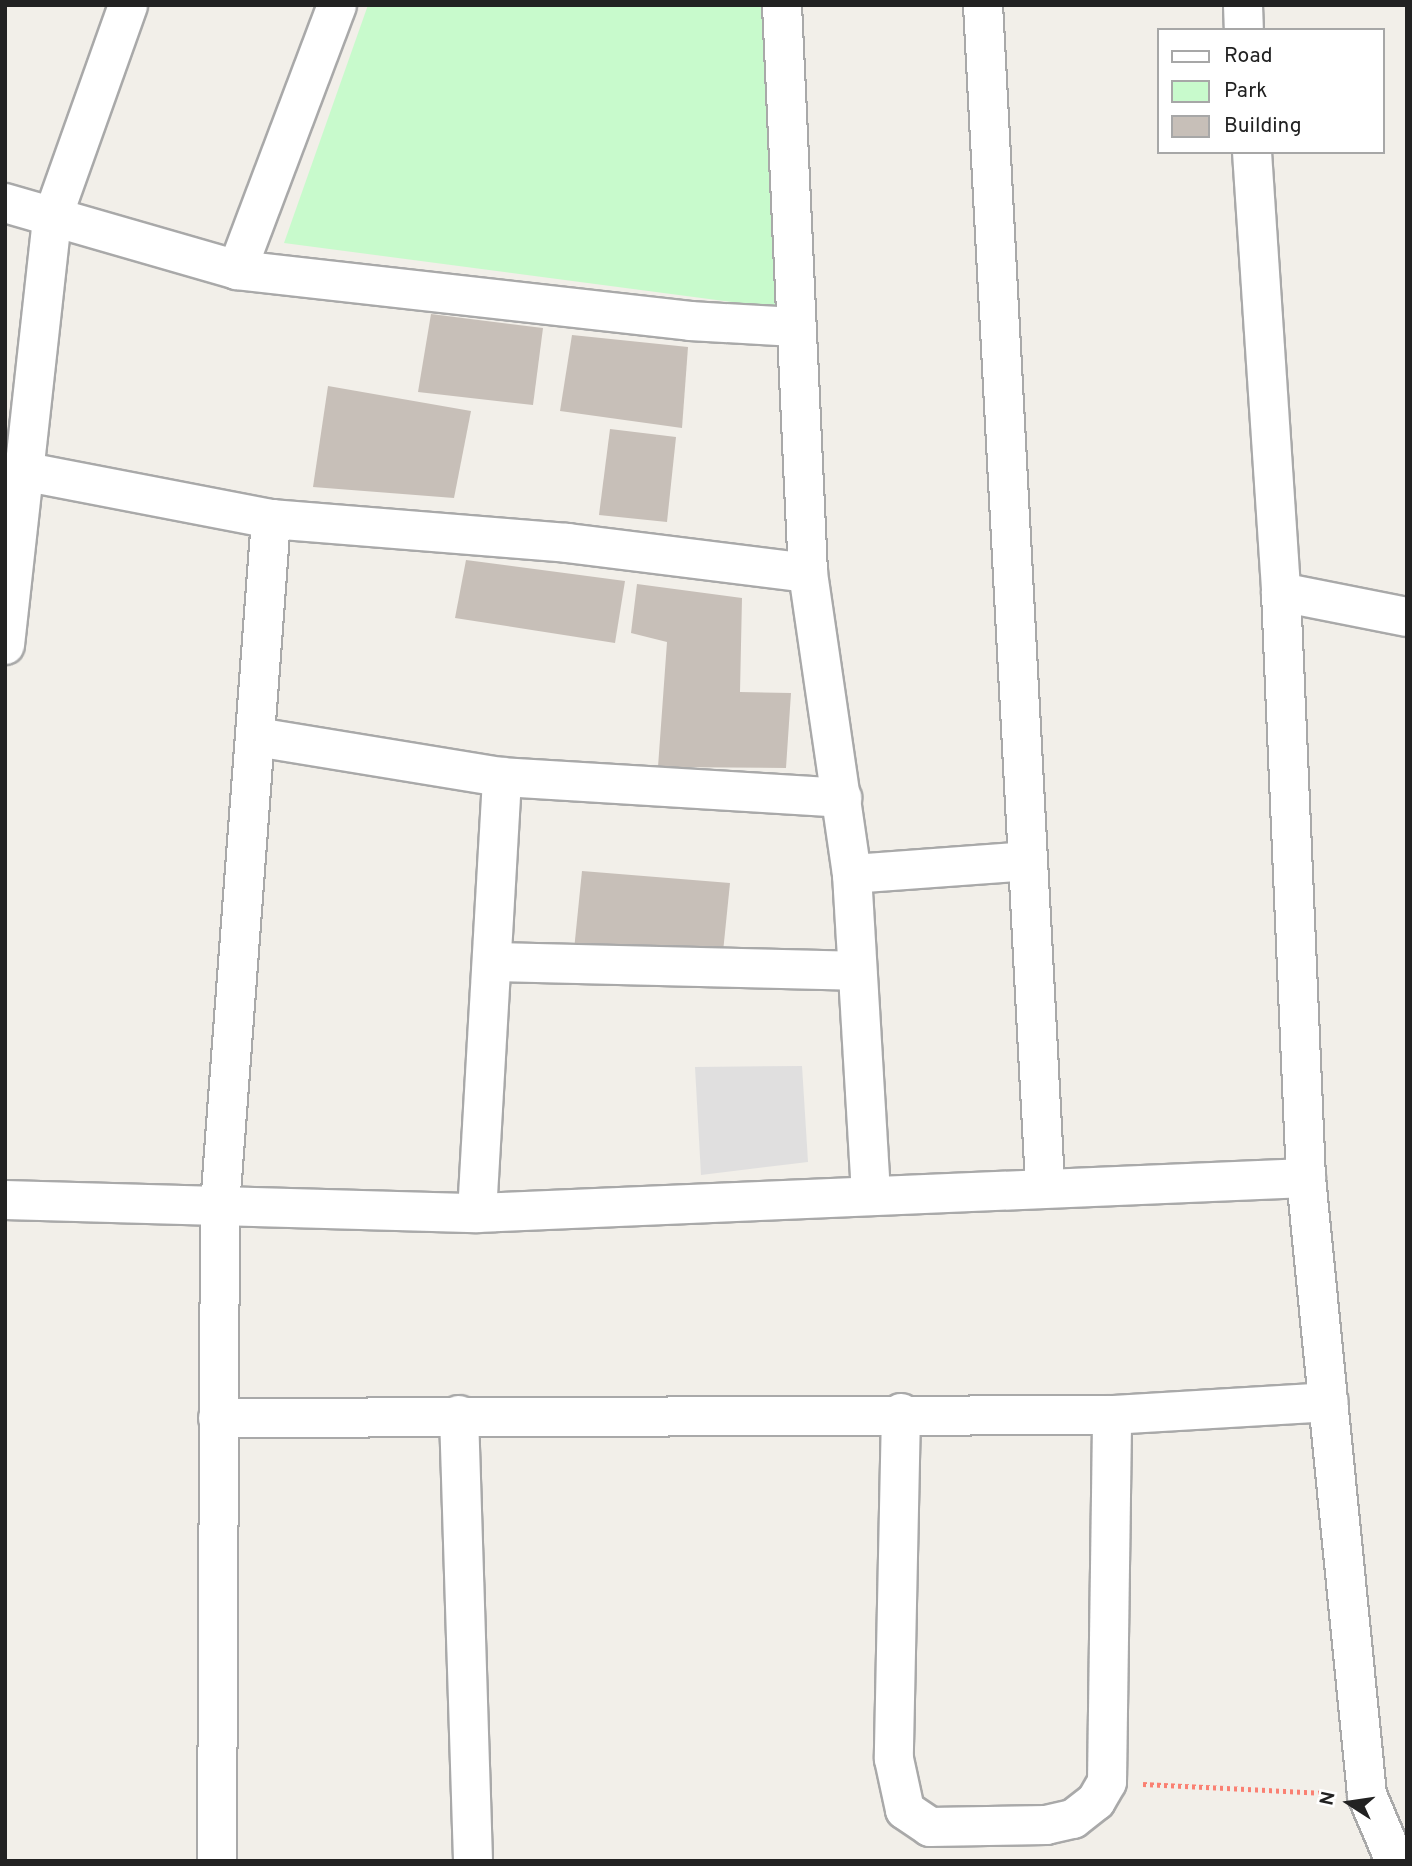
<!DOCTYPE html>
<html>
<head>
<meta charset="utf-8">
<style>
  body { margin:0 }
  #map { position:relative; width:1412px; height:1866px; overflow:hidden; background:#f2efe9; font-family:Overpass,sans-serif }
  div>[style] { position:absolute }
  .residential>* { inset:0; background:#e0dfdf }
  .park>* { inset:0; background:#c8facc }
  .building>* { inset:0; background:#c7bfb8 }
  .path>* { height:4.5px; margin-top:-2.25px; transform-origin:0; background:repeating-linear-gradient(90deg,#fa8072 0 3.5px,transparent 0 7px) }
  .roads { filter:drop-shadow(2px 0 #a9a9a9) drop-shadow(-2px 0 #a9a9a9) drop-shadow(0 2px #a9a9a9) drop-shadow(0 -2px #a9a9a9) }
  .minor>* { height:38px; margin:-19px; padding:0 19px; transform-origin:19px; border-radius:19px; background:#fff }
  span { translate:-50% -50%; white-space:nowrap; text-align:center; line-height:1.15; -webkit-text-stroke:5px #fff; paint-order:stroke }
  .frame { position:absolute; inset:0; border:7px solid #222; pointer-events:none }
  .legend { position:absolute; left:1157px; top:28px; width:228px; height:126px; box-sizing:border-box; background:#fff; border:2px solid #a7a7a7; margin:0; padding:9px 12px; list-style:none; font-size:21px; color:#222 }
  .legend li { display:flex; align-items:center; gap:14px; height:35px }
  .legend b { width:35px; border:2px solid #a7a7a7 }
  .north { position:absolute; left:1314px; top:1768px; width:70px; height:70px; -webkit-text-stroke:5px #fff; paint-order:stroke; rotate:282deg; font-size:19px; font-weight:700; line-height:28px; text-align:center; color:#222 }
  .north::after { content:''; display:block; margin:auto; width:24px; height:32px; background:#222; clip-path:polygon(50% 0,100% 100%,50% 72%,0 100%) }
</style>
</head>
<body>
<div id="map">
  <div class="residential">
    <i style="clip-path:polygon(802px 1066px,808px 1162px,701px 1175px,695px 1067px)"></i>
  </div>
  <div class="park">
    <i style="clip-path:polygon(368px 5px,764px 5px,778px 308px,284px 243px)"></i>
  </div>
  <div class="building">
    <i style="clip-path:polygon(431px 314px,543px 328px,533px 405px,418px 392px)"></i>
    <i style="clip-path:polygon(572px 335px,688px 347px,682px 428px,560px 411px)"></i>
    <i style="clip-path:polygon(328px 386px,471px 411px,454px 498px,313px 487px)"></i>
    <i style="clip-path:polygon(610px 429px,676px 437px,667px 522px,599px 515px)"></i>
    <i style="clip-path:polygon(466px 560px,625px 581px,615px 643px,455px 618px)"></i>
    <i style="clip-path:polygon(637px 584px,742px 598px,740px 692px,791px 693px,786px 768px,658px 767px,667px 642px,631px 633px)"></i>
    <i style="clip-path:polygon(582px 871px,730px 883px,723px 952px,574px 950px)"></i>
  </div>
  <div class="path">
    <i style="left:1143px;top:1784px;width:187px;rotate:2.8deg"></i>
  </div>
  <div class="roads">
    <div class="minor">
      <i style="left:782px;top:5px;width:569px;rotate:87.38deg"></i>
      <i style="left:808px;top:573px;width:304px;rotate:81.7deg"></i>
      <i style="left:852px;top:874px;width:321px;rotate:86.6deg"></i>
      <i style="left:983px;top:5px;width:1183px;rotate:86.99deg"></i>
      <i style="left:1243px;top:5px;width:25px;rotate:88deg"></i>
      <i style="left:1252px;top:152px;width:441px;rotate:86.2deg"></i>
      <i style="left:1281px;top:592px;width:587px;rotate:87.56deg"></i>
      <i style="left:1306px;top:1178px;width:620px;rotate:84.35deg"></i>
      <i style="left:1367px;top:1795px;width:72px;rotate:67deg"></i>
      <i style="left:5px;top:203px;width:241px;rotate:16.1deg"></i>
      <i style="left:237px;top:270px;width:456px;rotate:6.4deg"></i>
      <i style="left:690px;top:321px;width:105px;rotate:3.3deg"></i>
      <i style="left:237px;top:270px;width:283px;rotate:-69.3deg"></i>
      <i style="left:22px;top:471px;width:254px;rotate:10.9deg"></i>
      <i style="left:271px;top:519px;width:297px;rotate:4.6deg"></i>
      <i style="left:567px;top:543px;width:243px;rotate:7.1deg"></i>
      <i style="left:1281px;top:592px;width:128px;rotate:11.2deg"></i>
      <i style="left:5px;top:645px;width:429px;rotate:-83.7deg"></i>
      <i style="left:52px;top:219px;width:227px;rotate:-70.4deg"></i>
      <i style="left:257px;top:737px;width:248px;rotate:9.3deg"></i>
      <i style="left:502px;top:777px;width:341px;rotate:3.5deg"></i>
      <i style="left:852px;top:874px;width:176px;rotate:-4.2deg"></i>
      <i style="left:494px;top:962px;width:361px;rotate:1.4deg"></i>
      <i style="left:5px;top:1200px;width:472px;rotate:1.6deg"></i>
      <i style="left:477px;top:1213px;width:830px;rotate:-2.42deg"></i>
      <i style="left:477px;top:1213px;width:437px;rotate:-86.7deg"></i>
      <i style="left:901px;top:1413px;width:346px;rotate:91.2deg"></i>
      <i style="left:894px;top:1759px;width:52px;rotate:77.8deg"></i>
      <i style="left:905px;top:1810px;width:30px;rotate:34deg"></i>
      <i style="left:930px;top:1827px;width:116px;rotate:-1deg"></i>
      <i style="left:1046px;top:1825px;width:28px;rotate:-13deg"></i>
      <i style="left:1073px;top:1819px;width:29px;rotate:-38deg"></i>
      <i style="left:1096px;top:1801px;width:22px;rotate:-60deg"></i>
      <i style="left:1107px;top:1782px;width:367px;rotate:-89.2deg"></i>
      <i style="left:459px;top:1415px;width:446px;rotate:88.2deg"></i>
      <i style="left:218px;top:1418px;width:894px;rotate:-0.19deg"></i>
      <i style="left:1112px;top:1415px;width:217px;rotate:-3.4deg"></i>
      <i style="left:217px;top:1861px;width:655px;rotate:-89.74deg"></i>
      <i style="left:220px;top:1206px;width:689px;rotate:-85.75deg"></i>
    </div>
  </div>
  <div class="frame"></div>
  <ul class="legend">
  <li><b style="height:9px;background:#fff"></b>Road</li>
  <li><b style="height:19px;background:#c8facc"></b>Park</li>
  <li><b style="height:19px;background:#c7bfb8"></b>Building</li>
  </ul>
  <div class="north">N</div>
</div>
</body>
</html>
